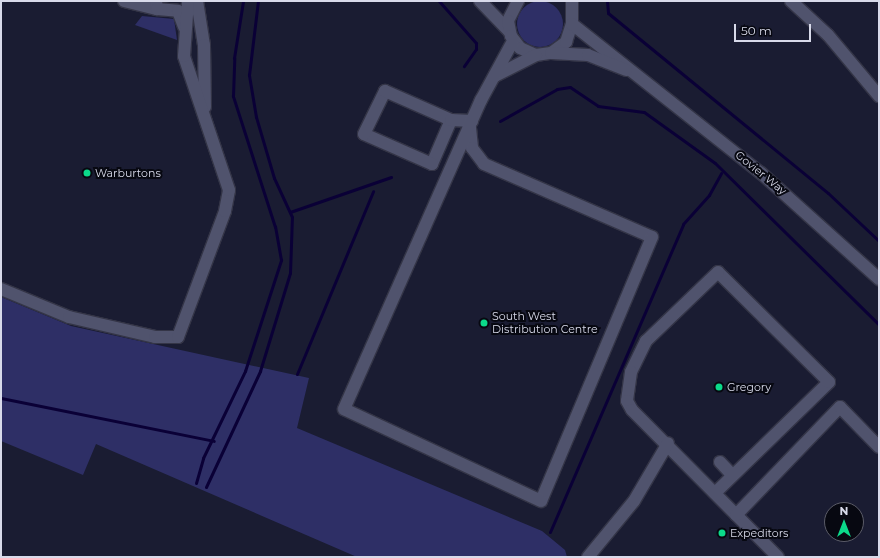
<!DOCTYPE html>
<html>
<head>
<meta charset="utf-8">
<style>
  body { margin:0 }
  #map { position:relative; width:880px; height:558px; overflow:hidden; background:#1a1c32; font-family:Montserrat,sans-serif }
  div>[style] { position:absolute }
  .green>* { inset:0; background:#2e2f66 }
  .round { border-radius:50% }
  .stream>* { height:3px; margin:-1.5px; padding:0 1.5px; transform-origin:1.5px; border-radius:1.5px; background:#0a0036 }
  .roads { filter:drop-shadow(1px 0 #343547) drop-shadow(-1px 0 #343547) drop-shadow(0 1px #343547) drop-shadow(0 -1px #343547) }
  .minor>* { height:12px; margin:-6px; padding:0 6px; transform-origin:6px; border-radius:6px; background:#50536d }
  .dots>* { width:11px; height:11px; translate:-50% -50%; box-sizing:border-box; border:2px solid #070811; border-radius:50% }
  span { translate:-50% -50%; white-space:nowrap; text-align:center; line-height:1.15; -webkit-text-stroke:4px #070811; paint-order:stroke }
  .poi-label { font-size:11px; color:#d8daea }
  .left { translate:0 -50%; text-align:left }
  .street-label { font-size:11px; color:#d8daea }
  .frame { position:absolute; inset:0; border:2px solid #d8daea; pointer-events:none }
  .north { position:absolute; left:824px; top:502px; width:40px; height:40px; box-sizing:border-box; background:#070811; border:1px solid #5b5c68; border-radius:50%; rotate:0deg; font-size:11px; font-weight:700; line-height:16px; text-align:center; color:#d8daea }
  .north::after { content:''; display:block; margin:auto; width:14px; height:18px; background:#0bd98a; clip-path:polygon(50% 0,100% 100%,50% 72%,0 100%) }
  .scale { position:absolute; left:734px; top:24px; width:77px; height:18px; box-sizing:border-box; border:2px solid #d8daea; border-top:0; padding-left:5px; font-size:12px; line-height:14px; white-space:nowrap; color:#d8daea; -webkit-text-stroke:3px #070811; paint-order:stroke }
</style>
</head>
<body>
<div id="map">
  <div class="green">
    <i class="round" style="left:517px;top:1px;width:46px;height:46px"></i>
    <i style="clip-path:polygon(142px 16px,174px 19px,177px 40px,135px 25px)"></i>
    <i style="clip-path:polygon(1px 297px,71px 326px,309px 378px,297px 428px,542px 531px,565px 550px,567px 557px,357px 557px,96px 444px,83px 475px,1px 441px)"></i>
  </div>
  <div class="stream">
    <i style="left:439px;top:1px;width:56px;rotate:48.6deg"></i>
    <i style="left:476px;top:43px;width:6px;rotate:90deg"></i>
    <i style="left:476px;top:49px;width:21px;rotate:125deg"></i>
    <i style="left:607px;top:1px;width:12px;rotate:85deg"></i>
    <i style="left:608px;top:13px;width:284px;rotate:39.3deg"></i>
    <i style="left:828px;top:193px;width:70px;rotate:43.3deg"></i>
    <i style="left:500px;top:121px;width:65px;rotate:-29.3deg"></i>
    <i style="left:557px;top:89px;width:13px;rotate:-9deg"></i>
    <i style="left:570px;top:87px;width:34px;rotate:34deg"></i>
    <i style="left:598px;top:106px;width:46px;rotate:7.4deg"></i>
    <i style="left:644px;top:112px;width:87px;rotate:35.7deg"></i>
    <i style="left:715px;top:163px;width:231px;rotate:44.6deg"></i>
    <i style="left:290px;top:212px;width:107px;rotate:-19.1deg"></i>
    <i style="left:297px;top:374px;width:198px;rotate:-67.4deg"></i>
    <i style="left:1px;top:398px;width:217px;rotate:11.4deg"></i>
    <i style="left:196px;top:483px;width:26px;rotate:-74deg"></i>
    <i style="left:203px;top:458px;width:97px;rotate:-64.2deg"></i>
    <i style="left:245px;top:371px;width:117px;rotate:-72deg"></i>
    <i style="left:281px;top:260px;width:34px;rotate:-100deg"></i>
    <i style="left:275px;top:227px;width:138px;rotate:-107.8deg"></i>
    <i style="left:233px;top:96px;width:38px;rotate:-88deg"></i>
    <i style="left:234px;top:58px;width:58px;rotate:-81deg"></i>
    <i style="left:206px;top:487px;width:128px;rotate:-65deg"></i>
    <i style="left:260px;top:371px;width:102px;rotate:-73deg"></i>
    <i style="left:290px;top:273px;width:56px;rotate:-88deg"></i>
    <i style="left:292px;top:217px;width:43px;rotate:-114.8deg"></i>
    <i style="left:274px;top:178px;width:64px;rotate:-106.4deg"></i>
    <i style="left:256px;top:117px;width:43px;rotate:-99.5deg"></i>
    <i style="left:249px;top:75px;width:75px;rotate:-83.1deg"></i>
    <i style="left:550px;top:532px;width:335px;rotate:-66.6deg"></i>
    <i style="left:683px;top:224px;width:39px;rotate:-48deg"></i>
    <i style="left:709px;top:195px;width:25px;rotate:-61deg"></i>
  </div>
  <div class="roads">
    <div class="minor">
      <i style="left:124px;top:1px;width:34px;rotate:14deg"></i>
      <i style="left:156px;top:1px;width:8px;rotate:83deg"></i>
      <i style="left:157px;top:9px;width:21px;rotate:5deg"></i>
      <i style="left:178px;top:11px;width:17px;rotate:69deg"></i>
      <i style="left:197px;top:1px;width:45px;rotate:81deg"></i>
      <i style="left:204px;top:45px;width:62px;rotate:89.1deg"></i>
      <i style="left:480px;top:1px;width:42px;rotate:46deg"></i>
      <i style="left:518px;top:1px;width:22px;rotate:117deg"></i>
      <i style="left:508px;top:21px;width:15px;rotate:79deg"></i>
      <i style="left:511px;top:36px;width:15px;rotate:53deg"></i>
      <i style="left:520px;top:48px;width:17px;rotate:24deg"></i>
      <i style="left:536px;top:55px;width:15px;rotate:-8deg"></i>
      <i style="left:551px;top:53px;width:19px;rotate:-36deg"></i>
      <i style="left:566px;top:42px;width:19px;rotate:-72deg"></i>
      <i style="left:572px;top:24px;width:23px;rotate:-90deg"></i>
      <i style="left:791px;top:1px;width:50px;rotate:42.6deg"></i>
      <i style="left:828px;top:35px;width:80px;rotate:50.1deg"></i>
      <i style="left:572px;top:24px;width:241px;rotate:38.3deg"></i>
      <i style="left:761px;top:173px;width:159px;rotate:41.9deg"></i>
      <i style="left:551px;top:53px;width:37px;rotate:3deg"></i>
      <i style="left:588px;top:55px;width:41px;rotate:21.5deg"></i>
      <i style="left:495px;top:76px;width:46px;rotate:-27.1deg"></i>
      <i style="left:451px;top:120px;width:48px;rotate:113.4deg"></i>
      <i style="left:432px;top:164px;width:74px;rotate:-156.2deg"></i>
      <i style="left:364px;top:134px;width:48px;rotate:-64deg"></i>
      <i style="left:385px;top:91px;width:72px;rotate:23.7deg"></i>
      <i style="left:451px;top:120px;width:21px;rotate:3deg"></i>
      <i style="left:470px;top:128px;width:20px;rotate:84deg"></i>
      <i style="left:472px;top:148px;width:20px;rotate:53deg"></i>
      <i style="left:484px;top:164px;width:183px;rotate:23.5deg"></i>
      <i style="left:652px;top:237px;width:286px;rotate:112.8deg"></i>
      <i style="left:541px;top:501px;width:217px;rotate:-155deg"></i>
      <i style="left:344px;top:409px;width:338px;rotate:-66.1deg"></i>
      <i style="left:481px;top:100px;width:67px;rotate:-61.5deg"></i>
      <i style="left:1px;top:289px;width:74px;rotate:22.4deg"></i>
      <i style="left:69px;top:317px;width:88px;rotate:13.1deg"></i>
      <i style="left:155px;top:337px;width:23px"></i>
      <i style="left:178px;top:337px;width:134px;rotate:-69.5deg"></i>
      <i style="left:225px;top:211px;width:21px;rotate:-79deg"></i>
      <i style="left:229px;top:190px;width:141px;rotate:-108.6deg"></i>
      <i style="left:184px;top:56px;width:55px;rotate:-85.8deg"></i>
      <i style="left:720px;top:462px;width:18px;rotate:47deg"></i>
      <i style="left:715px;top:493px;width:159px;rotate:-44.2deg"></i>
      <i style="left:829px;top:382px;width:156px;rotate:-135.3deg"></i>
      <i style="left:718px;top:272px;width:100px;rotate:136.2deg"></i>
      <i style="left:646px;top:341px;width:34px;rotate:116deg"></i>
      <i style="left:631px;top:372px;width:29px;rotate:98deg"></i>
      <i style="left:627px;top:401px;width:10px;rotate:61deg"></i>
      <i style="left:632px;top:410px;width:207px;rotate:45.2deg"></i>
      <i style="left:736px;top:515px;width:150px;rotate:-46.1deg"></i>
      <i style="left:840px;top:407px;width:56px;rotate:45.7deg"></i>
      <i style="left:588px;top:557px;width:72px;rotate:-50.6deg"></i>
      <i style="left:634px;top:501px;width:67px;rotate:-59.6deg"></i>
    </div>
  </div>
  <div class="dots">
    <i style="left:87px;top:173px;background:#0bd98a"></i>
    <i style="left:484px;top:323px;background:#0bd98a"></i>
    <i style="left:719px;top:387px;background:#0bd98a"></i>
    <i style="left:722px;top:533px;background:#0bd98a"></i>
  </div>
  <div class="poi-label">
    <span class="left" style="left:95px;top:173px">Warburtons</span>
    <span class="left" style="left:492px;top:323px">South West<br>Distribution Centre</span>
    <span class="left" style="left:727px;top:387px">Gregory</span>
    <span class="left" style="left:730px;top:533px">Expeditors</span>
  </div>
  <div class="street-label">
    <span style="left:761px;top:173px;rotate:39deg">Govier Way</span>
  </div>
  <div class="frame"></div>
  <div class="north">N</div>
  <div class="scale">50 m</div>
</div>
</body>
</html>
